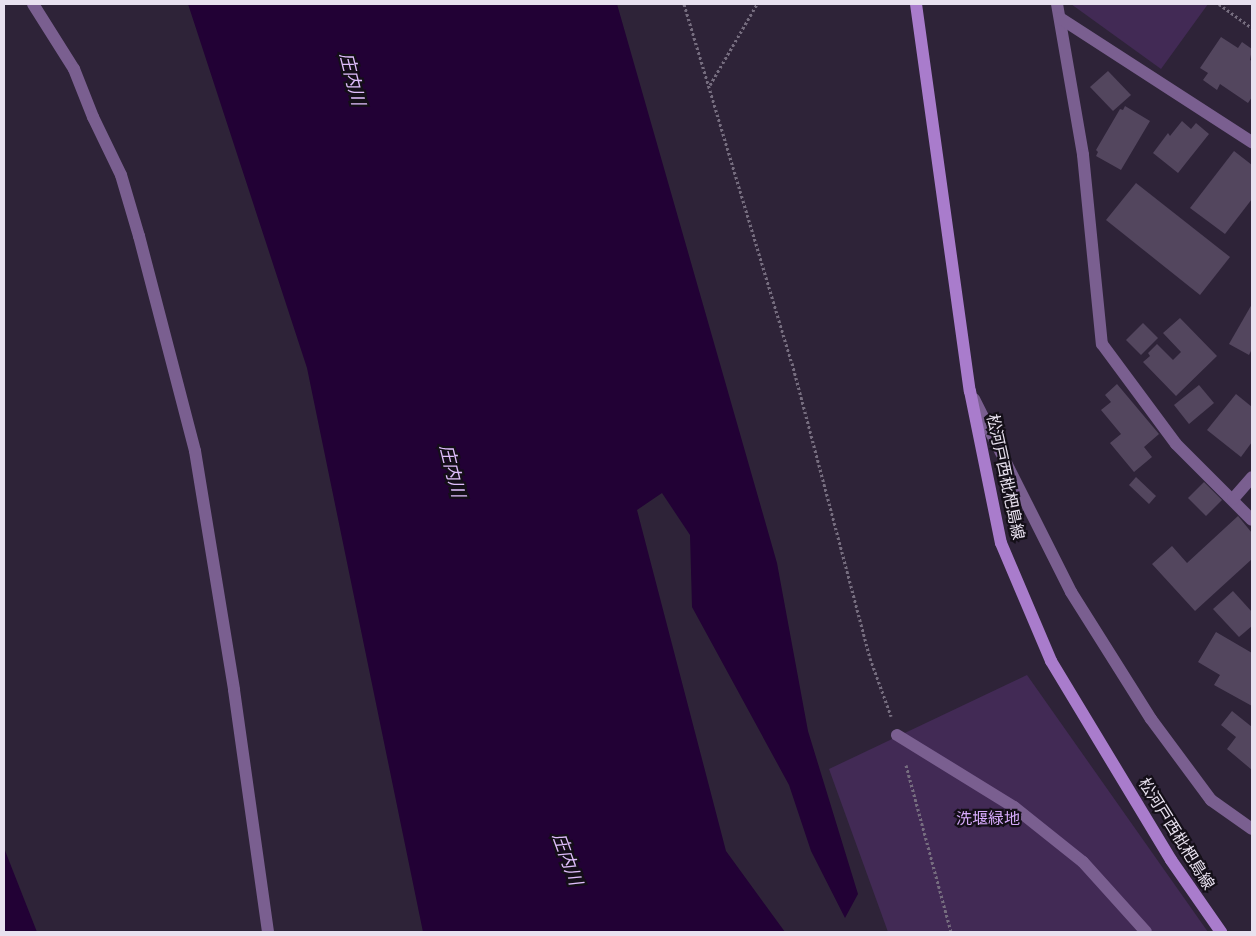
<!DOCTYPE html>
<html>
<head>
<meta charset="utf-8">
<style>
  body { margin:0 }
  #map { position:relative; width:1256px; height:936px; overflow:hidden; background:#2e2338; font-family:Cabin,"Noto Sans JP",sans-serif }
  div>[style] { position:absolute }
  .green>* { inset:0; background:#422a55 }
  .water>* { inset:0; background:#220135 }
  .building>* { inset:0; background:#53465e }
  .path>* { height:3px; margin-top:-1.5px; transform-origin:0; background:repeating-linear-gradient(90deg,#766d7f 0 2.5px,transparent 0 5px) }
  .minor>* { height:12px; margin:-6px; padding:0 6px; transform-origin:6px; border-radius:6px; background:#7a5f90 }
  .tertiary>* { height:12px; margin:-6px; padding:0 6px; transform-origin:6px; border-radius:6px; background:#7a5f90 }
  .secondary>* { height:12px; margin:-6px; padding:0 6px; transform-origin:6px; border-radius:6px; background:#a97ccc }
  span { translate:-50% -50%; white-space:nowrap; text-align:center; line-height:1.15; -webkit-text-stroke:4.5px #140f18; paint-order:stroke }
  .street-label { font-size:16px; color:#e8e1ef }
  .park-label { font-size:16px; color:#d7abfc }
  .water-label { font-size:18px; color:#debdfa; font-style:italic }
  .frame { position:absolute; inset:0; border:5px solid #e8e1ef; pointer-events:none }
</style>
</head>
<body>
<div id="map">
  <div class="green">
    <i style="clip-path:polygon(1071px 4px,1208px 4px,1161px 69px)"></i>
    <i style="clip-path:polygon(1027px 675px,1208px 932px,888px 932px,829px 769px)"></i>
  </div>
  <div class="water">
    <i style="clip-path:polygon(188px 4px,617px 4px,777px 563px,808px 731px,858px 894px,845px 918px,811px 851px,789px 785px,692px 607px,690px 535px,662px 493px,637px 510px,726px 851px,785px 932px,423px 932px,307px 368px)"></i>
    <i style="clip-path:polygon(4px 848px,37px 932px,4px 932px)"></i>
  </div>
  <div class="building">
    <i style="clip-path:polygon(1221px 37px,1238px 48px,1242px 42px,1252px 49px,1250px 60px,1252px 61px,1252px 97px,1248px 103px,1220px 84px,1217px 90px,1203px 80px,1208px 73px,1200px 68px)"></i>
    <i style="clip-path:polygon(1108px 71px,1131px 95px,1113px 111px,1090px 87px)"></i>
    <i style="clip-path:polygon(1125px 106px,1150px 121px,1121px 170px,1096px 156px,1098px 152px,1096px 150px,1120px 109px,1123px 110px)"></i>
    <i style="clip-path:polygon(1182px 121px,1191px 129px,1196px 123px,1209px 134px,1178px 173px,1153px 153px,1168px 133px,1170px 136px)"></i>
    <i style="clip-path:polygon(1234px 151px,1252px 165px,1252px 199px,1225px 234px,1190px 208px)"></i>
    <i style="clip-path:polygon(1136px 183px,1230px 257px,1200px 295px,1106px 220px)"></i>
    <i style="clip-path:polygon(1252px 304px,1252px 349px,1249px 355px,1229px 344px)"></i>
    <i style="clip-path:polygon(1180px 318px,1217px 356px,1176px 396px,1143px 362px,1150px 356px,1148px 353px,1157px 344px,1173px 360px,1181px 352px,1163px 333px)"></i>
    <i style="clip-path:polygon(1143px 323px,1158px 338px,1141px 355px,1126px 340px)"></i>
    <i style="clip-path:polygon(1117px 384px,1159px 434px,1144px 447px,1152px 457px,1134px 472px,1110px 443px,1121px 434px,1101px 410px,1111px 402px,1105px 395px)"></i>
    <i style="clip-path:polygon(1199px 385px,1214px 403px,1189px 424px,1174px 405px)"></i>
    <i style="clip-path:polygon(1236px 394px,1252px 407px,1252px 442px,1241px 457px,1207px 430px)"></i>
    <i style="clip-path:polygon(1136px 477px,1156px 496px,1149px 504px,1129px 485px)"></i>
    <i style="clip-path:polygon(1204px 482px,1222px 500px,1206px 516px,1188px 498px)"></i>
    <i style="clip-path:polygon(1238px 516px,1252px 533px,1252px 559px,1195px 611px,1152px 564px,1172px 546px,1187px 563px)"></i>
    <i style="clip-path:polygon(1233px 591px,1252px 612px,1252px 626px,1239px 637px,1213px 609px)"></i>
    <i style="clip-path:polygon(1216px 632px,1252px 653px,1252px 706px,1214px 685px,1220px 675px,1198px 662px)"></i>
    <i style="clip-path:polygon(1232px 711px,1252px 727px,1252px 770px,1227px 749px,1236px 737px,1221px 725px)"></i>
  </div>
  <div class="path">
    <i style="left:684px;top:4px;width:375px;rotate:73.3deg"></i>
    <i style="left:792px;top:363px;width:305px;rotate:75.2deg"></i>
    <i style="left:870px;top:658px;width:62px;rotate:70.1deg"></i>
    <i style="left:1219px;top:4px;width:41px;rotate:36deg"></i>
    <i style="left:710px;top:85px;width:94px;rotate:-59.9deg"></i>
    <i style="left:906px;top:765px;width:173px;rotate:74.9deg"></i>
  </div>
  <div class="minor">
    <i style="left:33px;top:4px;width:77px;rotate:57.8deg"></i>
    <i style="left:74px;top:69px;width:52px;rotate:68.4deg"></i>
    <i style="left:93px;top:117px;width:64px;rotate:64.2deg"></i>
    <i style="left:121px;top:175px;width:64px;rotate:73.6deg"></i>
    <i style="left:139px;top:236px;width:222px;rotate:75.4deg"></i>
    <i style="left:195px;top:451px;width:242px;rotate:80.7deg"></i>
    <i style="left:234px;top:690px;width:244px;rotate:82deg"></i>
    <i style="left:1057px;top:4px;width:153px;rotate:80.2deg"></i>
    <i style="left:1083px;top:155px;width:190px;rotate:84.3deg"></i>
    <i style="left:1102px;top:344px;width:124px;rotate:53.5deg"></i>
    <i style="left:1176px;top:444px;width:107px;rotate:45deg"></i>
    <i style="left:1060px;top:18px;width:229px;rotate:32.9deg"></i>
    <i style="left:1233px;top:499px;width:29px;rotate:-49deg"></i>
    <i style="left:897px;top:735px;width:137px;rotate:31.6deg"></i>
    <i style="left:1014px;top:807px;width:88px;rotate:38.6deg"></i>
    <i style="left:1083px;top:862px;width:94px;rotate:48deg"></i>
  </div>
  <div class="tertiary">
    <i style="left:974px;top:399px;width:216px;rotate:63.3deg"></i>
    <i style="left:1071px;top:592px;width:150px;rotate:57.8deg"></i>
    <i style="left:1151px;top:719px;width:101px;rotate:53.5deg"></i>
    <i style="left:1211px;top:800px;width:50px;rotate:35.3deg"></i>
  </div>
  <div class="secondary">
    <i style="left:916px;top:4px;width:391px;rotate:82.1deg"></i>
    <i style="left:970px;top:391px;width:155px;rotate:78.5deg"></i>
    <i style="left:1001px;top:543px;width:128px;rotate:67deg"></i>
    <i style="left:1051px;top:661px;width:232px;rotate:58.9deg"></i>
    <i style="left:1171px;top:860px;width:88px;rotate:55.2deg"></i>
  </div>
  <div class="street-label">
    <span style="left:1005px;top:477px;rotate:78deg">松河戸西枇杷島線</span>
    <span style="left:1176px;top:834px;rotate:58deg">松河戸西枇杷島線</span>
  </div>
  <div class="park-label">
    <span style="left:988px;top:819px">洗堰緑地</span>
  </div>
  <div class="water-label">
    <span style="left:352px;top:79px;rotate:76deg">庄内川</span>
    <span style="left:452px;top:471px;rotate:76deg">庄内川</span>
    <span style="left:567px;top:859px;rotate:70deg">庄内川</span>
  </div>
  <div class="frame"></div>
</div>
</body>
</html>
